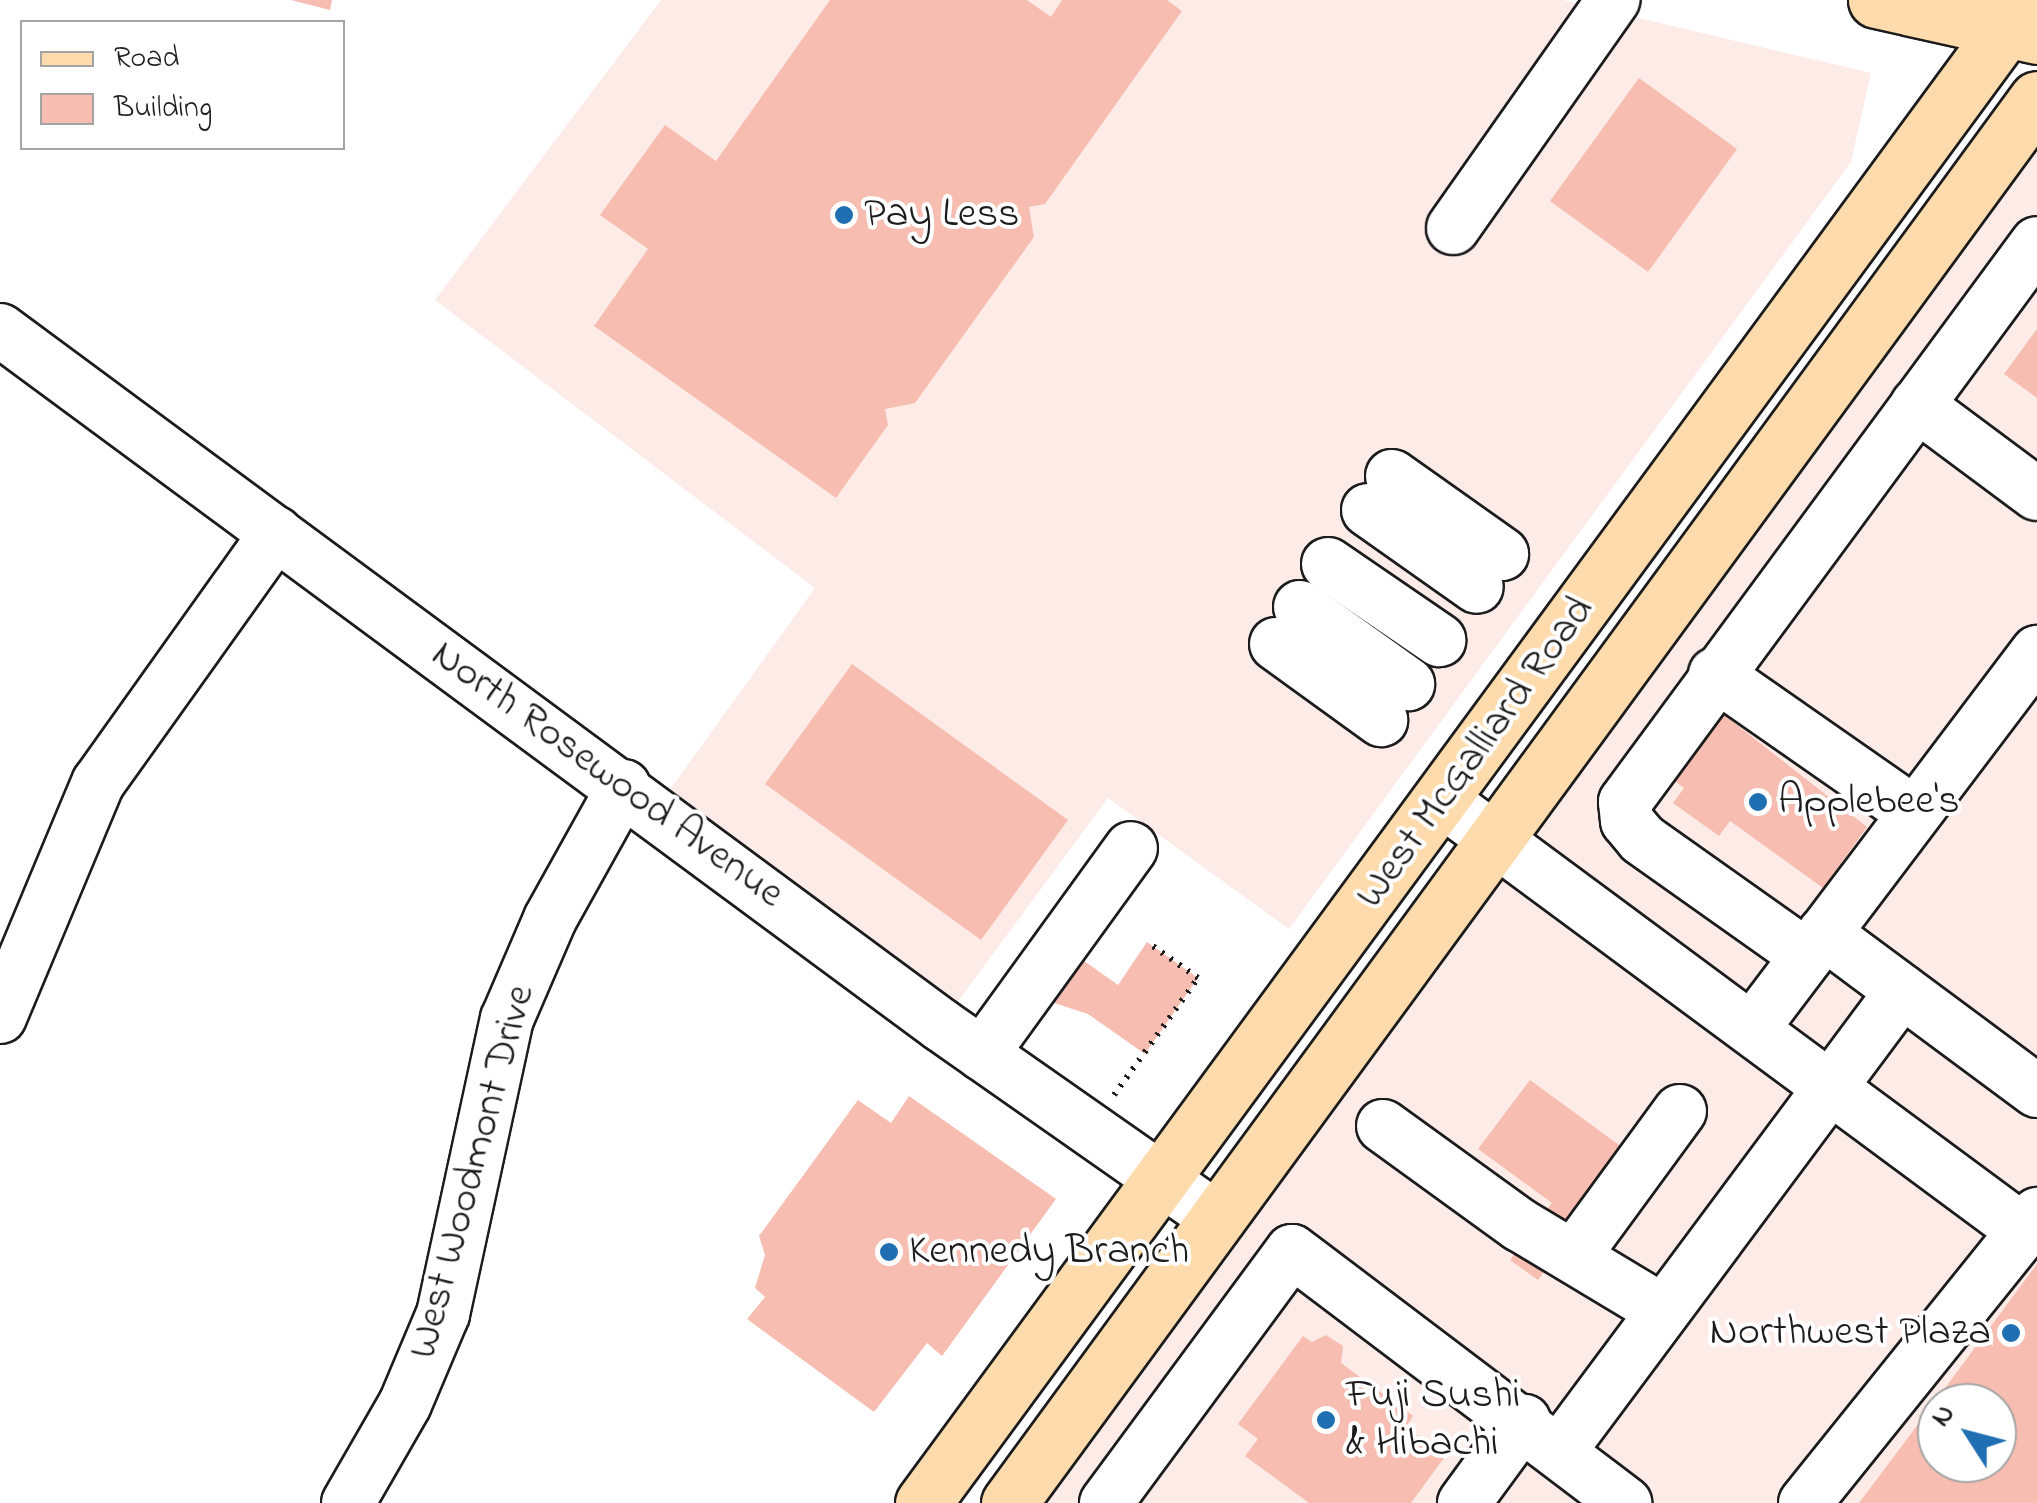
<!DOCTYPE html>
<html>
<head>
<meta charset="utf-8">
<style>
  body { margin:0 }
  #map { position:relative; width:2037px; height:1503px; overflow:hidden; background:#fff; font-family:"Indie Flower",sans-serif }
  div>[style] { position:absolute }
  .built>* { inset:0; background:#fdebe7 }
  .building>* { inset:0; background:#f7bdb0 }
  .path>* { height:6px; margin-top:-3px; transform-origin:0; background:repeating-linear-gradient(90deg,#1c1c1c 0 2.5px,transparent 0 10.5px) }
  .roads { filter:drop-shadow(2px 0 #1c1c1c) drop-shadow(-2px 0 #1c1c1c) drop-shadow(0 2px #1c1c1c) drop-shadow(0 -2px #1c1c1c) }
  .minor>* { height:52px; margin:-26px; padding:0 26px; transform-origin:26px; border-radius:26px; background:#fff }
  .major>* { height:55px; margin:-27.5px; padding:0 27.5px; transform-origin:27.5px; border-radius:27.5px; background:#fedbac }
  .dots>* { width:28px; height:28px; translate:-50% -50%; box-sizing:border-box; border:5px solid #fff; border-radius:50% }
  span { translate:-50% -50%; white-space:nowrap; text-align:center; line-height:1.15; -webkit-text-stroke:8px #fff; paint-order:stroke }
  .poi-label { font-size:42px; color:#1c1c1c }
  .left { translate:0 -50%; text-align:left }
  .right { translate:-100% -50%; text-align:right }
  .street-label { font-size:42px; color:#1c1c1c }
  .legend { position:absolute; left:20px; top:20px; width:325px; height:130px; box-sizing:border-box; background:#fff; border:2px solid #a4a4a4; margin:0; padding:12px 18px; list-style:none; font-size:30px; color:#1c1c1c }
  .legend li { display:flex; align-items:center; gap:20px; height:50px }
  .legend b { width:50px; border:2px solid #a4a4a4 }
  .north { position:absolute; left:1917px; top:1383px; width:100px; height:100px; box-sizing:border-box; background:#fff; border:2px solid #a4a4a4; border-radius:50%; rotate:306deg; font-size:28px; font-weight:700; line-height:40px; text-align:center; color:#1c1c1c }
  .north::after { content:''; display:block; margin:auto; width:35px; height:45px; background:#1f6fb2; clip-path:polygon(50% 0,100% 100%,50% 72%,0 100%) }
</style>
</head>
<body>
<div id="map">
  <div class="built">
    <i style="clip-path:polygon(661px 0,1563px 0,1871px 73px,1851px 162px,1289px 929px,1108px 798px,956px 1004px,669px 791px,815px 588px,435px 300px)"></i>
    <i style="clip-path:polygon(evenodd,2037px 130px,2037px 1503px,1047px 1503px,2027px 140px,2037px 130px,1937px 1403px,1997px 1403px,1997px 1463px,1937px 1463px,1937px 1403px)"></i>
  </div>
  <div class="building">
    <i style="clip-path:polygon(291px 0,332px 0,330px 10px)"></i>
    <i style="clip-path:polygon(830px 0,1027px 0,1051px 17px,1062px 0,1167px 0,1182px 11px,1045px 204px,1029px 207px,1034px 237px,915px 403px,885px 409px,888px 425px,836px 498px,594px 326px,648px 249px,600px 215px,665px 125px,716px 161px)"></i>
    <i style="clip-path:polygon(1639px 78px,1737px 149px,1648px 272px,1550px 201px)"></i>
    <i style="clip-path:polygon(2037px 329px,2037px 398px,2004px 374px)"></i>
    <i style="clip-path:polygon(852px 664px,1068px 820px,981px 940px,765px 784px)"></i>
    <i style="clip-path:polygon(1723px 714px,1867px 827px,1823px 888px,1730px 821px,1719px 836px,1673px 803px,1684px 788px,1675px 781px)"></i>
    <i style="clip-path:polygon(1053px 939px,1118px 985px,1147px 942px,1198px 978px,1145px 1054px,1088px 1014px,1017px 991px)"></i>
    <i style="clip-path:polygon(1530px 1080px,1630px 1153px,1538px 1280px,1510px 1260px,1552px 1203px,1478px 1149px)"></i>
    <i style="clip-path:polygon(909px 1096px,1056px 1199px,942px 1356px,927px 1343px,874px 1412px,747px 1319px,765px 1297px,755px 1288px,765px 1255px,759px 1236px,858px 1100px,891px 1123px)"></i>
    <i style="clip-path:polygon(evenodd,2037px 1264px,2037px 1503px,1859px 1503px,1934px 1403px,2037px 1264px,1937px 1403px,1997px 1403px,1997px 1463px,1937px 1463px,1937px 1403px)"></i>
    <i style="clip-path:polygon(1326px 1335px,1343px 1346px,1341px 1363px,1413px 1416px,1406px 1427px,1446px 1455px,1411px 1503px,1309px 1503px,1245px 1456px,1258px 1439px,1238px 1424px,1303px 1336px,1312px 1342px)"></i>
  </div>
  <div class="path">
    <i style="left:1114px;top:1095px;width:144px;rotate:-54.3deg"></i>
    <i style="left:1198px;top:978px;width:62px;rotate:-144.8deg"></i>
  </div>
  <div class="roads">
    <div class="minor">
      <i style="left:1453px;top:228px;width:279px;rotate:-54.9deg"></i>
      <i style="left:0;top:330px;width:1170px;rotate:36.45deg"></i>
      <i style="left:941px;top:1025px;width:335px;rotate:35deg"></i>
      <i style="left:1917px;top:405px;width:149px;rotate:36.6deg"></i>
      <i style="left:1392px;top:476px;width:135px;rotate:35.3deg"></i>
      <i style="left:1368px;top:510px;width:133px;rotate:35.2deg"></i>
      <i style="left:1328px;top:564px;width:135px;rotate:34.4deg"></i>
      <i style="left:1300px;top:607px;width:133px;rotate:35.5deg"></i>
      <i style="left:1276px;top:644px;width:130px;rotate:35.9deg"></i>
      <i style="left:1715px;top:674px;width:243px;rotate:34.9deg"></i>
      <i style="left:1443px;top:801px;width:723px;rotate:36.51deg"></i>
      <i style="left:1824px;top:933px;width:265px;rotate:36.6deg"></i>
      <i style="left:1807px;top:956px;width:202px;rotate:-144.7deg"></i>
      <i style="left:1642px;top:839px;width:23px;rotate:-130deg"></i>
      <i style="left:1627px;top:821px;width:19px;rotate:-96deg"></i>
      <i style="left:1625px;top:802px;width:694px;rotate:-53.61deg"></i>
      <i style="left:0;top:1017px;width:254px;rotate:-67.3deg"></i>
      <i style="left:98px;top:783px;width:307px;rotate:-54.5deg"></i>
      <i style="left:1752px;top:1029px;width:473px;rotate:-52.9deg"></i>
      <i style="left:982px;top:1054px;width:254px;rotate:-54.1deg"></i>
      <i style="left:1383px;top:1126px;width:169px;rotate:35.9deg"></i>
      <i style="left:1520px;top:1225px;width:167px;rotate:31deg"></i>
      <i style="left:1576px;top:1253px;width:176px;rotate:-53.8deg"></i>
      <i style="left:1561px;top:1449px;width:571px;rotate:-53.33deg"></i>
      <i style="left:348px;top:1503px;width:114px;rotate:-60.1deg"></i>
      <i style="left:405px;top:1404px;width:98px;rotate:-67.1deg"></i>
      <i style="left:443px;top:1314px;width:302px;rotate:-77.8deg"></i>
      <i style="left:507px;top:1019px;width:109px;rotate:-66.7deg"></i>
      <i style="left:550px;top:919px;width:152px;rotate:-60.9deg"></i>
      <i style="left:1106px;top:1503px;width:313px;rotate:-53.6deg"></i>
      <i style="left:1292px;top:1251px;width:418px;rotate:37.1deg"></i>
      <i style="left:1464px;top:1503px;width:102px;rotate:-53.8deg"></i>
      <i style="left:1805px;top:1503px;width:371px;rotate:-51.2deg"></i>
    </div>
    <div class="major">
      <i style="left:1876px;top:0;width:165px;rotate:12.6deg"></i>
      <i style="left:923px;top:1503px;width:1865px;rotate:-53.7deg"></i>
      <i style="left:1009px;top:1503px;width:1740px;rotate:-53.79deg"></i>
    </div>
  </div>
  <div class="dots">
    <i style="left:844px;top:215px;background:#1f6fb2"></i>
    <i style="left:1758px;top:802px;background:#1f6fb2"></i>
    <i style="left:889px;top:1252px;background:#1f6fb2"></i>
    <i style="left:2011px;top:1333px;background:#1f6fb2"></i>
    <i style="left:1326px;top:1420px;background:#1f6fb2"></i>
  </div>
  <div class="poi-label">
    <span class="left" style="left:864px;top:215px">Pay Less</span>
    <span class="left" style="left:1778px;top:802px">Applebee's</span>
    <span class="left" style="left:909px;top:1252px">Kennedy Branch</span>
    <span class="right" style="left:1991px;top:1333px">Northwest Plaza</span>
    <span class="left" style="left:1346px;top:1420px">Fuji Sushi<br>&amp; Hibachi</span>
  </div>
  <div class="street-label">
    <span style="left:1476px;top:753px;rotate:-54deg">West McGalliard Road</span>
    <span style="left:607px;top:775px;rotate:36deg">North Rosewood Avenue</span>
    <span style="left:473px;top:1172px;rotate:-75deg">West Woodmont Drive</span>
  </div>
  <ul class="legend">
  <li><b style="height:12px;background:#fedbac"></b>Road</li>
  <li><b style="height:28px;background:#f7bdb0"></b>Building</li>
  </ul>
  <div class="north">N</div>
</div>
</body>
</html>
